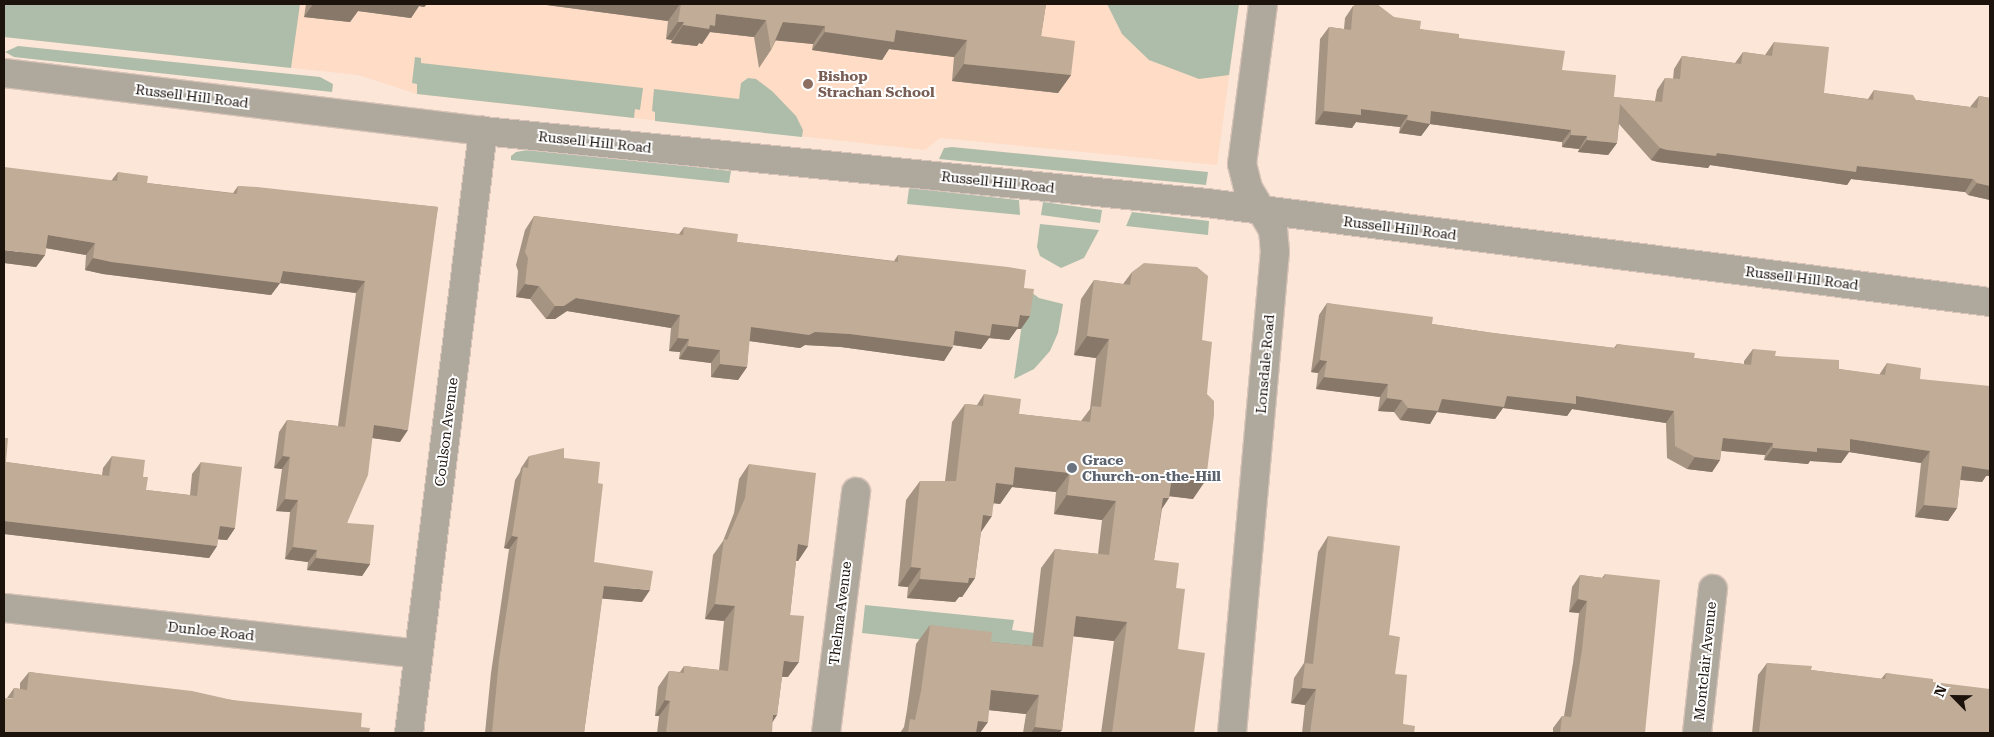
<!DOCTYPE html>
<html>
<head>
<meta charset="utf-8">
<style>
  body { margin:0 }
  #map { position:relative; width:1994px; height:737px; overflow:hidden; background:#fce6d8; font-family:"Roboto Serif",serif }
  div>[style] { position:absolute }
  .built>* { inset:0; background:#fedcc6 }
  .green>* { inset:0; background:#aebda9 }
  .roads { filter:drop-shadow(1px 0 #d8c4b8) drop-shadow(-1px 0 #d8c4b8) drop-shadow(0 1px #d8c4b8) drop-shadow(0 -1px #d8c4b8) }
  .street>* { height:28px; margin:-14px; padding:0 14px; transform-origin:14px; border-radius:14px; background:#afa89d }
  .wall>* { inset:0; background:#a69482 }
  .shaded-wall>* { inset:0; background:#87786a }
  .building>* { inset:0; background:#c1ac97 }
  .dots>* { width:14px; height:14px; translate:-50% -50%; box-sizing:border-box; border:2px solid #fff; border-radius:50% }
  span { translate:-50% -50%; white-space:nowrap; text-align:center; line-height:1.15; -webkit-text-stroke:4px #fff; paint-order:stroke }
  .education-label { font-size:14px; color:#785e54; font-weight:700 }
  .left { translate:0 -50%; text-align:left }
  .street-label { font-size:14px; color:#1c130d }
  .worship-label { font-size:14px; color:#5b616d; font-weight:700 }
  .frame { position:absolute; inset:0; border:5px solid #1c130d; pointer-events:none }
  .north { position:absolute; left:1929px; top:672px; width:50px; height:50px; -webkit-text-stroke:4px #fff; paint-order:stroke; rotate:293deg; font-size:14px; font-weight:700; line-height:20px; text-align:center; color:#1c130d }
  .north::after { content:''; display:block; margin:auto; width:18px; height:22px; background:#1c130d; clip-path:polygon(50% 0,100% 100%,50% 72%,0 100%) }
</style>
</head>
<body>
<div id="map">
  <div class="built">
    <i style="clip-path:polygon(4px 4px,1239px 4px,1217px 165px,940px 138px,925px 150px,417px 94px,358px 75px,4px 37px)"></i>
  </div>
  <div class="green">
    <i style="clip-path:polygon(4px 4px,300px 4px,291px 68px,4px 37px)"></i>
    <i style="clip-path:polygon(1107px 4px,1239px 4px,1229px 75px,1199px 79px,1149px 60px,1122px 34px)"></i>
    <i style="clip-path:polygon(18px 46px,320px 77px,333px 84px,332px 92px,14px 57px,5px 52px)"></i>
    <i style="clip-path:polygon(415px 57px,421px 58px,421px 63px,643px 88px,640px 110px,635px 109px,634px 118px,417px 94px,417px 84px,412px 83px)"></i>
    <i style="clip-path:polygon(748px 78px,756px 79px,772px 91px,796px 116px,803px 130px,802px 137px,655px 121px,655px 112px,652px 111px,654px 89px,739px 99px,741px 83px)"></i>
    <i style="clip-path:polygon(952px 147px,1208px 172px,1206px 185px,939px 159px,944px 148px)"></i>
    <i style="clip-path:polygon(533px 149px,731px 171px,729px 183px,511px 160px,511px 156px,516px 152px)"></i>
    <i style="clip-path:polygon(909px 188px,1019px 200px,1020px 215px,907px 204px)"></i>
    <i style="clip-path:polygon(1043px 202px,1102px 210px,1100px 223px,1041px 215px)"></i>
    <i style="clip-path:polygon(1132px 212px,1209px 221px,1208px 235px,1126px 226px)"></i>
    <i style="clip-path:polygon(1040px 224px,1099px 230px,1084px 258px,1061px 268px,1040px 256px,1037px 247px)"></i>
    <i style="clip-path:polygon(1027px 289px,1039px 298px,1063px 304px,1058px 333px,1050px 351px,1034px 369px,1014px 379px)"></i>
    <i style="clip-path:polygon(865px 605px,1014px 620px,1012px 630px,1035px 633px,1033px 652px,862px 633px)"></i>
  </div>
  <div class="roads">
    <div class="street">
      <i style="left:4px;top:73px;width:482px;rotate:6.9deg"></i>
      <i style="left:483px;top:131px;width:728px;rotate:5.68deg"></i>
      <i style="left:1207px;top:203px;width:789px;rotate:7.21deg"></i>
      <i style="left:4px;top:608px;width:417px;rotate:6.3deg"></i>
      <i style="left:409px;top:733px;width:607px;rotate:-82.99deg"></i>
      <i style="left:826px;top:733px;width:243px;rotate:-82.9deg"></i>
      <i style="left:1232px;top:733px;width:483px;rotate:-84.9deg"></i>
      <i style="left:1275px;top:252px;width:22px;rotate:-95deg"></i>
      <i style="left:1273px;top:230px;width:49px;rotate:-120.8deg"></i>
      <i style="left:1248px;top:188px;width:25px;rotate:-104deg"></i>
      <i style="left:1242px;top:164px;width:161px;rotate:-82.5deg"></i>
      <i style="left:1697px;top:733px;width:145px;rotate:-83.7deg"></i>
    </div>
  </div>
  <div class="wall">
    <i style="clip-path:polygon(306px 4px,427px 4px,424px 7px,419px 6px,411px 18px,358px 11px,350px 22px,304px 17px)"></i>
    <i style="clip-path:polygon(539px 4px,1046px 4px,1041px 36px,1071px 75px,1058px 93px,952px 81px,954px 57px,889px 49px,882px 60px,812px 50px,813px 44px,776px 40px,771px 50px,759px 68px,754px 37px,710px 32px,702px 44px,699px 43px,697px 46px,671px 43px,672px 40px,666px 39px,668px 21px)"></i>
    <i style="clip-path:polygon(1353px 6px,1394px 17px,1420px 29px,1459px 38px,1562px 70px,1614px 97px,1655px 101px,1657px 90px,1665px 78px,1673px 79px,1674px 69px,1682px 56px,1735px 63px,1743px 52px,1765px 55px,1774px 42px,1824px 93px,1868px 99px,1874px 90px,1916px 100px,1970px 107px,1979px 96px,1990px 98px,1990px 200px,1968px 195px,1965px 192px,1851px 179px,1847px 185px,1710px 165px,1708px 168px,1658px 162px,1651px 160px,1619px 124px,1617px 143px,1608px 155px,1578px 152px,1579px 149px,1562px 147px,1562px 142px,1430px 124px,1421px 136px,1399px 133px,1400px 127px,1356px 122px,1352px 128px,1315px 124px,1320px 39px,1329px 27px,1344px 29px,1345px 18px)"></i>
    <i style="clip-path:polygon(118px 172px,147px 183px,233px 193px,238px 186px,438px 207px,400px 442px,372px 438px,347px 523px,370px 564px,362px 576px,307px 570px,308px 562px,285px 559px,290px 512px,276px 511px,282px 469px,274px 468px,279px 432px,287px 420px,338px 426px,356px 293px,280px 283px,271px 295px,103px 274px,85px 270px,86px 255px,46px 248px,45px 255px,36px 267px,4px 263px,111px 181px)"></i>
    <i style="clip-path:polygon(534px 216px,679px 234px,684px 227px,737px 242px,894px 261px,898px 255px,1024px 288px,1021px 329px,1017px 329px,1009px 340px,989px 338px,981px 349px,953px 345px,944px 361px,841px 347px,805px 345px,800px 348px,749px 341px,747px 367px,738px 380px,711px 377px,711px 363px,679px 359px,680px 352px,669px 351px,671px 328px,567px 311px,555px 319px,546px 319px,530px 299px,516px 297px,518px 271px,516px 265px,525px 230px)"></i>
    <i style="clip-path:polygon(1132px 272px,1202px 340px,1193px 499px,1170px 496px,1162px 509px,1154px 560px,1176px 588px,1178px 649px,1194px 733px,1101px 733px,1114px 641px,1073px 636px,1062px 730px,1059px 733px,1023px 733px,1026px 714px,989px 710px,980px 733px,900px 733px,904px 727px,907px 710px,916px 644px,930px 625px,991px 642px,1032px 646px,1041px 568px,1055px 549px,1098px 554px,1102px 520px,1054px 514px,1056px 492px,1012px 487px,1000px 504px,994px 503px,981px 532px,975px 578px,962px 597px,959px 597px,955px 602px,907px 598px,908px 587px,898px 586px,906px 500px,920px 481px,945px 481px,952px 422px,965px 404px,977px 405px,984px 394px,1019px 414px,1081px 421px,1090px 409px,1096px 358px,1074px 355px,1081px 299px,1094px 280px,1123px 284px)"></i>
    <i style="clip-path:polygon(1327px 303px,1432px 324px,1493px 333px,1614px 348px,1617px 344px,1694px 358px,1744px 364px,1744px 361px,1753px 349px,1775px 356px,1839px 369px,1879px 375px,1887px 363px,1920px 379px,1986px 476px,1982px 482px,1960px 480px,1957px 508px,1948px 521px,1915px 517px,1921px 463px,1849px 452px,1841px 463px,1810px 461px,1808px 464px,1764px 460px,1765px 455px,1721px 451px,1720px 460px,1712px 472px,1687px 469px,1667px 458px,1666px 423px,1572px 409px,1567px 416px,1503px 408px,1495px 419px,1437px 412px,1430px 424px,1400px 420px,1394px 412px,1378px 411px,1380px 397px,1316px 389px,1318px 373px,1311px 372px,1319px 315px)"></i>
    <i style="clip-path:polygon(4px 438px,6px 462px,102px 475px,103px 468px,112px 456px,143px 477px,146px 490px,190px 495px,192px 474px,201px 462px,235px 528px,227px 540px,218px 539px,217px 546px,209px 558px,4px 534px)"></i>
    <i style="clip-path:polygon(529px 456px,564px 458px,598px 483px,594px 562px,642px 602px,602px 598px,584px 733px,485px 733px,491px 673px,509px 549px,504px 548px,515px 480px,520px 472px,521px 468px)"></i>
    <i style="clip-path:polygon(749px 464px,808px 546px,798px 561px,796px 561px,790px 615px,788px 677px,782px 677px,777px 715px,772px 722px,772px 733px,657px 733px,659px 716px,655px 716px,658px 687px,669px 671px,680px 672px,684px 666px,719px 670px,724px 621px,705px 619px,713px 555px,723px 541px,734px 513px,739px 479px)"></i>
    <i style="clip-path:polygon(1328px 536px,1389px 635px,1403px 724px,1414px 733px,1302px 733px,1305px 705px,1291px 703px,1294px 678px,1304px 663px,1318px 552px)"></i>
    <i style="clip-path:polygon(1605px 574px,1645px 733px,1553px 733px,1553px 728px,1562px 716px,1564px 716px,1573px 663px,1579px 613px,1569px 612px,1572px 587px,1580px 575px,1602px 578px)"></i>
    <i style="clip-path:polygon(1767px 663px,1811px 670px,1881px 679px,1886px 673px,1933px 682px,1990px 733px,1752px 733px,1758px 675px)"></i>
    <i style="clip-path:polygon(29px 672px,232px 700px,361px 727px,7px 698px,14px 688px,20px 689px,20px 683px)"></i>
  </div>
  <div class="shaded-wall">
    <i style="clip-path:polygon(313px 4px,427px 4px,424px 7px,419px 6px,411px 18px,358px 11px,350px 22px,304px 17px)"></i>
    <i style="clip-path:polygon(539px 4px,680px 4px,668px 21px)"></i>
    <i style="clip-path:polygon(716px 14px,766px 20px,754px 37px,710px 32px,702px 44px,699px 43px,697px 46px,671px 43px,683px 25px)"></i>
    <i style="clip-path:polygon(678px 22px,684px 22px,672px 40px,666px 39px)"></i>
    <i style="clip-path:polygon(783px 22px,825px 26px,813px 44px,771px 40px)"></i>
    <i style="clip-path:polygon(896px 30px,967px 40px,954px 57px,889px 49px,882px 60px,812px 50px,825px 32px)"></i>
    <i style="clip-path:polygon(964px 64px,1071px 75px,1058px 93px,952px 81px)"></i>
    <i style="clip-path:polygon(1361px 109px,1408px 115px,1400px 127px,1356px 122px,1352px 128px,1315px 124px,1324px 111px)"></i>
    <i style="clip-path:polygon(1431px 111px,1571px 130px,1562px 142px,1430px 124px,1421px 136px,1399px 133px,1407px 120px)"></i>
    <i style="clip-path:polygon(1571px 135px,1587px 136px,1579px 149px,1562px 147px)"></i>
    <i style="clip-path:polygon(1587px 140px,1617px 143px,1608px 155px,1578px 152px)"></i>
    <i style="clip-path:polygon(1660px 148px,1857px 166px,1973px 179px,1965px 192px,1851px 179px,1847px 185px,1710px 165px,1708px 168px,1658px 162px,1651px 160px)"></i>
    <i style="clip-path:polygon(1977px 183px,1990px 186px,1990px 200px,1968px 195px)"></i>
    <i style="clip-path:polygon(48px 235px,95px 243px,86px 255px,39px 247px)"></i>
    <i style="clip-path:polygon(4px 250px,45px 255px,36px 267px,4px 263px)"></i>
    <i style="clip-path:polygon(93px 258px,283px 271px,365px 281px,356px 293px,280px 283px,271px 295px,103px 274px,85px 270px)"></i>
    <i style="clip-path:polygon(525px 284px,539px 286px,530px 299px,516px 297px)"></i>
    <i style="clip-path:polygon(576px 298px,680px 315px,671px 328px,567px 311px,555px 319px,546px 319px,555px 306px)"></i>
    <i style="clip-path:polygon(1020px 315px,1030px 316px,1021px 329px,1017px 329px,1009px 340px,989px 338px,981px 349px,946px 344px,955px 331px,992px 324px)"></i>
    <i style="clip-path:polygon(751px 327px,850px 334px,953px 347px,944px 361px,841px 347px,805px 345px,800px 348px,742px 340px)"></i>
    <i style="clip-path:polygon(1087px 336px,1109px 339px,1096px 358px,1074px 355px)"></i>
    <i style="clip-path:polygon(678px 338px,689px 339px,680px 352px,669px 351px)"></i>
    <i style="clip-path:polygon(688px 346px,720px 350px,711px 363px,679px 359px)"></i>
    <i style="clip-path:polygon(1320px 360px,1327px 361px,1318px 373px,1311px 372px)"></i>
    <i style="clip-path:polygon(720px 364px,747px 367px,738px 380px,711px 377px)"></i>
    <i style="clip-path:polygon(1324px 377px,1388px 384px,1380px 397px,1316px 389px)"></i>
    <i style="clip-path:polygon(1507px 396px,1576px 396px,1674px 411px,1666px 423px,1572px 409px,1567px 416px,1503px 408px,1495px 419px,1437px 412px,1430px 424px,1400px 420px,1408px 408px,1442px 399px)"></i>
    <i style="clip-path:polygon(1387px 398px,1402px 400px,1394px 412px,1378px 411px)"></i>
    <i style="clip-path:polygon(374px 425px,408px 430px,400px 442px,365px 437px)"></i>
    <i style="clip-path:polygon(1723px 438px,1773px 443px,1765px 455px,1714px 450px)"></i>
    <i style="clip-path:polygon(1850px 439px,1930px 451px,1921px 463px,1849px 452px,1841px 463px,1810px 461px,1808px 464px,1764px 460px,1773px 448px,1817px 448px)"></i>
    <i style="clip-path:polygon(283px 456px,290px 457px,282px 469px,274px 468px)"></i>
    <i style="clip-path:polygon(1695px 457px,1720px 460px,1712px 472px,1687px 469px)"></i>
    <i style="clip-path:polygon(1990px 464px,1990px 476px,1986px 476px,1982px 482px,1953px 479px,1962px 466px)"></i>
    <i style="clip-path:polygon(1015px 467px,1070px 473px,1056px 492px,1012px 487px,1000px 504px,983px 502px,996px 483px)"></i>
    <i style="clip-path:polygon(1172px 476px,1206px 480px,1193px 499px,1159px 495px)"></i>
    <i style="clip-path:polygon(1067px 495px,1116px 501px,1102px 520px,1054px 514px)"></i>
    <i style="clip-path:polygon(1163px 498px,1169px 498px,1156px 517px)"></i>
    <i style="clip-path:polygon(285px 499px,298px 500px,290px 512px,276px 511px)"></i>
    <i style="clip-path:polygon(1924px 505px,1957px 508px,1948px 521px,1915px 517px)"></i>
    <i style="clip-path:polygon(983px 515px,992px 516px,979px 535px)"></i>
    <i style="clip-path:polygon(4px 521px,217px 546px,209px 558px,4px 534px)"></i>
    <i style="clip-path:polygon(220px 526px,235px 528px,227px 540px,212px 539px)"></i>
    <i style="clip-path:polygon(512px 536px,518px 537px,509px 549px,504px 548px)"></i>
    <i style="clip-path:polygon(798px 544px,808px 546px,798px 561px,787px 560px)"></i>
    <i style="clip-path:polygon(293px 547px,317px 550px,308px 562px,285px 559px)"></i>
    <i style="clip-path:polygon(316px 558px,370px 564px,362px 576px,307px 570px)"></i>
    <i style="clip-path:polygon(911px 567px,921px 568px,908px 587px,898px 586px)"></i>
    <i style="clip-path:polygon(969px 578px,975px 578px,962px 597px,959px 597px,955px 602px,907px 598px,920px 579px)"></i>
    <i style="clip-path:polygon(604px 586px,650px 590px,642px 602px,595px 598px)"></i>
    <i style="clip-path:polygon(1578px 599px,1587px 601px,1579px 613px,1569px 612px)"></i>
    <i style="clip-path:polygon(715px 604px,735px 606px,724px 621px,705px 619px)"></i>
    <i style="clip-path:polygon(1076px 616px,1127px 622px,1114px 641px,1062px 635px)"></i>
    <i style="clip-path:polygon(784px 661px,799px 662px,788px 677px,773px 676px)"></i>
    <i style="clip-path:polygon(1302px 688px,1316px 689px,1305px 705px,1291px 703px)"></i>
    <i style="clip-path:polygon(991px 690px,1039px 695px,1026px 714px,978px 709px)"></i>
    <i style="clip-path:polygon(665px 700px,670px 701px,659px 716px,655px 716px)"></i>
    <i style="clip-path:polygon(773px 715px,777px 715px,767px 731px)"></i>
    <i style="clip-path:polygon(978px 721px,988px 722px,980px 733px,969px 733px)"></i>
    <i style="clip-path:polygon(1035px 727px,1062px 730px,1059px 733px,1031px 733px)"></i>
  </div>
  <div class="building">
    <i style="clip-path:polygon(681px 4px,1046px 4px,1041px 36px,1075px 41px,1071px 75px,964px 64px,967px 40px,896px 30px,894px 42px,825px 32px,825px 26px,783px 22px,771px 50px,766px 20px,716px 14px,715px 26px,710px 25px,709px 29px,683px 25px,684px 22px,678px 22px)"></i>
    <i style="clip-path:polygon(1356px 4px,1377px 4px,1394px 17px,1421px 21px,1420px 29px,1459px 34px,1459px 38px,1565px 51px,1562px 70px,1616px 75px,1614px 97px,1662px 102px,1665px 78px,1680px 79px,1682px 56px,1741px 64px,1743px 52px,1772px 56px,1774px 42px,1829px 47px,1824px 93px,1873px 100px,1874px 90px,1913px 95px,1916px 100px,1977px 108px,1979px 96px,1990px 98px,1990px 186px,1977px 183px,1973px 179px,1857px 166px,1856px 172px,1717px 153px,1716px 156px,1667px 150px,1660px 148px,1620px 104px,1617px 143px,1587px 140px,1587px 136px,1571px 135px,1571px 130px,1431px 111px,1430px 124px,1407px 120px,1408px 115px,1361px 109px,1361px 115px,1324px 111px,1329px 27px,1351px 30px,1353px 6px)"></i>
    <i style="clip-path:polygon(4px 167px,117px 181px,118px 172px,148px 176px,147px 183px,237px 194px,238px 186px,257px 187px,438px 207px,408px 430px,374px 425px,368px 475px,347px 523px,374px 525px,370px 564px,316px 558px,317px 550px,293px 547px,298px 500px,285px 499px,290px 457px,283px 456px,287px 420px,345px 427px,365px 281px,283px 271px,280px 283px,111px 262px,93px 258px,95px 243px,48px 235px,45px 255px,4px 250px)"></i>
    <i style="clip-path:polygon(534px 216px,683px 235px,684px 227px,738px 234px,737px 242px,898px 262px,898px 255px,1008px 267px,1026px 270px,1024px 288px,1034px 289px,1030px 316px,1020px 315px,1018px 327px,992px 324px,990px 336px,955px 331px,953px 347px,850px 334px,815px 332px,809px 335px,751px 327px,747px 367px,720px 364px,720px 350px,688px 346px,689px 339px,678px 338px,680px 315px,576px 298px,564px 306px,555px 306px,539px 286px,525px 284px,528px 258px,525px 252px)"></i>
    <i style="clip-path:polygon(1144px 263px,1197px 267px,1208px 276px,1202px 340px,1212px 342px,1207px 394px,1214px 401px,1214px 415px,1206px 480px,1172px 476px,1169px 498px,1163px 498px,1154px 560px,1179px 563px,1176px 588px,1185px 589px,1178px 649px,1205px 653px,1194px 733px,1112px 733px,1127px 622px,1076px 616px,1062px 730px,1035px 727px,1039px 695px,991px 690px,988px 722px,978px 721px,976px 733px,908px 733px,910px 719px,915px 720px,921px 691px,930px 625px,992px 632px,991px 642px,1043px 647px,1055px 549px,1109px 555px,1116px 501px,1067px 495px,1070px 473px,1015px 467px,1013px 485px,996px 483px,992px 516px,983px 515px,975px 578px,969px 578px,968px 583px,920px 579px,921px 568px,911px 567px,920px 481px,956px 481px,965px 404px,983px 406px,984px 394px,1021px 399px,1019px 414px,1090px 422px,1092px 406px,1101px 407px,1109px 339px,1087px 336px,1094px 280px,1130px 285px,1132px 272px)"></i>
    <i style="clip-path:polygon(1327px 303px,1433px 317px,1432px 324px,1493px 333px,1616px 348px,1617px 344px,1695px 353px,1694px 358px,1751px 365px,1753px 349px,1776px 351px,1775px 356px,1839px 360px,1839px 369px,1885px 375px,1887px 363px,1921px 368px,1920px 379px,1990px 386px,1990px 470px,1962px 466px,1957px 508px,1924px 505px,1930px 451px,1850px 439px,1850px 451px,1817px 448px,1817px 452px,1773px 448px,1773px 443px,1723px 438px,1720px 460px,1695px 457px,1675px 446px,1674px 411px,1576px 396px,1576px 404px,1507px 396px,1504px 407px,1442px 399px,1438px 411px,1408px 408px,1402px 400px,1387px 398px,1388px 384px,1324px 377px,1327px 361px,1320px 360px)"></i>
    <i style="clip-path:polygon(4px 438px,8px 438px,6px 462px,109px 476px,112px 456px,145px 460px,143px 477px,148px 477px,146px 490px,197px 496px,201px 462px,242px 467px,235px 528px,220px 526px,217px 546px,4px 521px)"></i>
    <i style="clip-path:polygon(564px 448px,564px 458px,600px 462px,598px 483px,603px 484px,594px 562px,653px 571px,650px 590px,604px 586px,584px 733px,492px 733px,499px 660px,518px 537px,512px 536px,523px 467px,528px 468px,529px 456px)"></i>
    <i style="clip-path:polygon(749px 464px,816px 473px,808px 546px,798px 544px,790px 615px,804px 616px,799px 662px,784px 661px,777px 715px,773px 715px,772px 733px,666px 733px,670px 701px,665px 700px,669px 671px,684px 673px,684px 666px,728px 671px,735px 606px,715px 604px,724px 539px,727px 540px,745px 498px)"></i>
    <i style="clip-path:polygon(1328px 536px,1400px 546px,1389px 635px,1400px 637px,1395px 674px,1407px 675px,1403px 724px,1415px 726px,1414px 733px,1310px 733px,1316px 689px,1302px 688px,1305px 663px,1313px 664px)"></i>
    <i style="clip-path:polygon(1605px 574px,1660px 580px,1645px 733px,1560px 733px,1562px 716px,1571px 717px,1582px 650px,1587px 601px,1578px 599px,1580px 575px,1604px 578px)"></i>
    <i style="clip-path:polygon(1767px 663px,1812px 666px,1811px 670px,1885px 679px,1886px 673px,1933px 679px,1933px 682px,1990px 689px,1990px 733px,1759px 733px)"></i>
    <i style="clip-path:polygon(29px 672px,192px 691px,232px 700px,362px 713px,361px 727px,370px 728px,369px 733px,4px 733px,4px 698px,13px 699px,14px 688px,27px 690px)"></i>
  </div>
  <div class="dots">
    <i style="left:808px;top:84px;background:#8d6e63"></i>
    <i style="left:1072px;top:468px;background:#6b7280"></i>
  </div>
  <div class="education-label">
    <span class="left" style="left:818px;top:84px">Bishop<br>Strachan School</span>
  </div>
  <div class="street-label">
    <span style="left:192px;top:96px;rotate:7deg">Russell Hill Road</span>
    <span style="left:595px;top:142px;rotate:6deg">Russell Hill Road</span>
    <span style="left:998px;top:182px;rotate:6deg">Russell Hill Road</span>
    <span style="left:1400px;top:228px;rotate:7deg">Russell Hill Road</span>
    <span style="left:1802px;top:278px;rotate:7deg">Russell Hill Road</span>
    <span style="left:1265px;top:364px;rotate:-85deg">Lonsdale Road</span>
    <span style="left:446px;top:432px;rotate:-83deg">Coulson Avenue</span>
    <span style="left:840px;top:613px;rotate:-83deg">Thelma Avenue</span>
    <span style="left:211px;top:631px;rotate:6deg">Dunloe Road</span>
    <span style="left:1705px;top:661px;rotate:-84deg">Montclair Avenue</span>
  </div>
  <div class="worship-label">
    <span class="left" style="left:1082px;top:468px">Grace<br>Church-on-the-Hill</span>
  </div>
  <div class="frame"></div>
  <div class="north">N</div>
</div>
</body>
</html>
